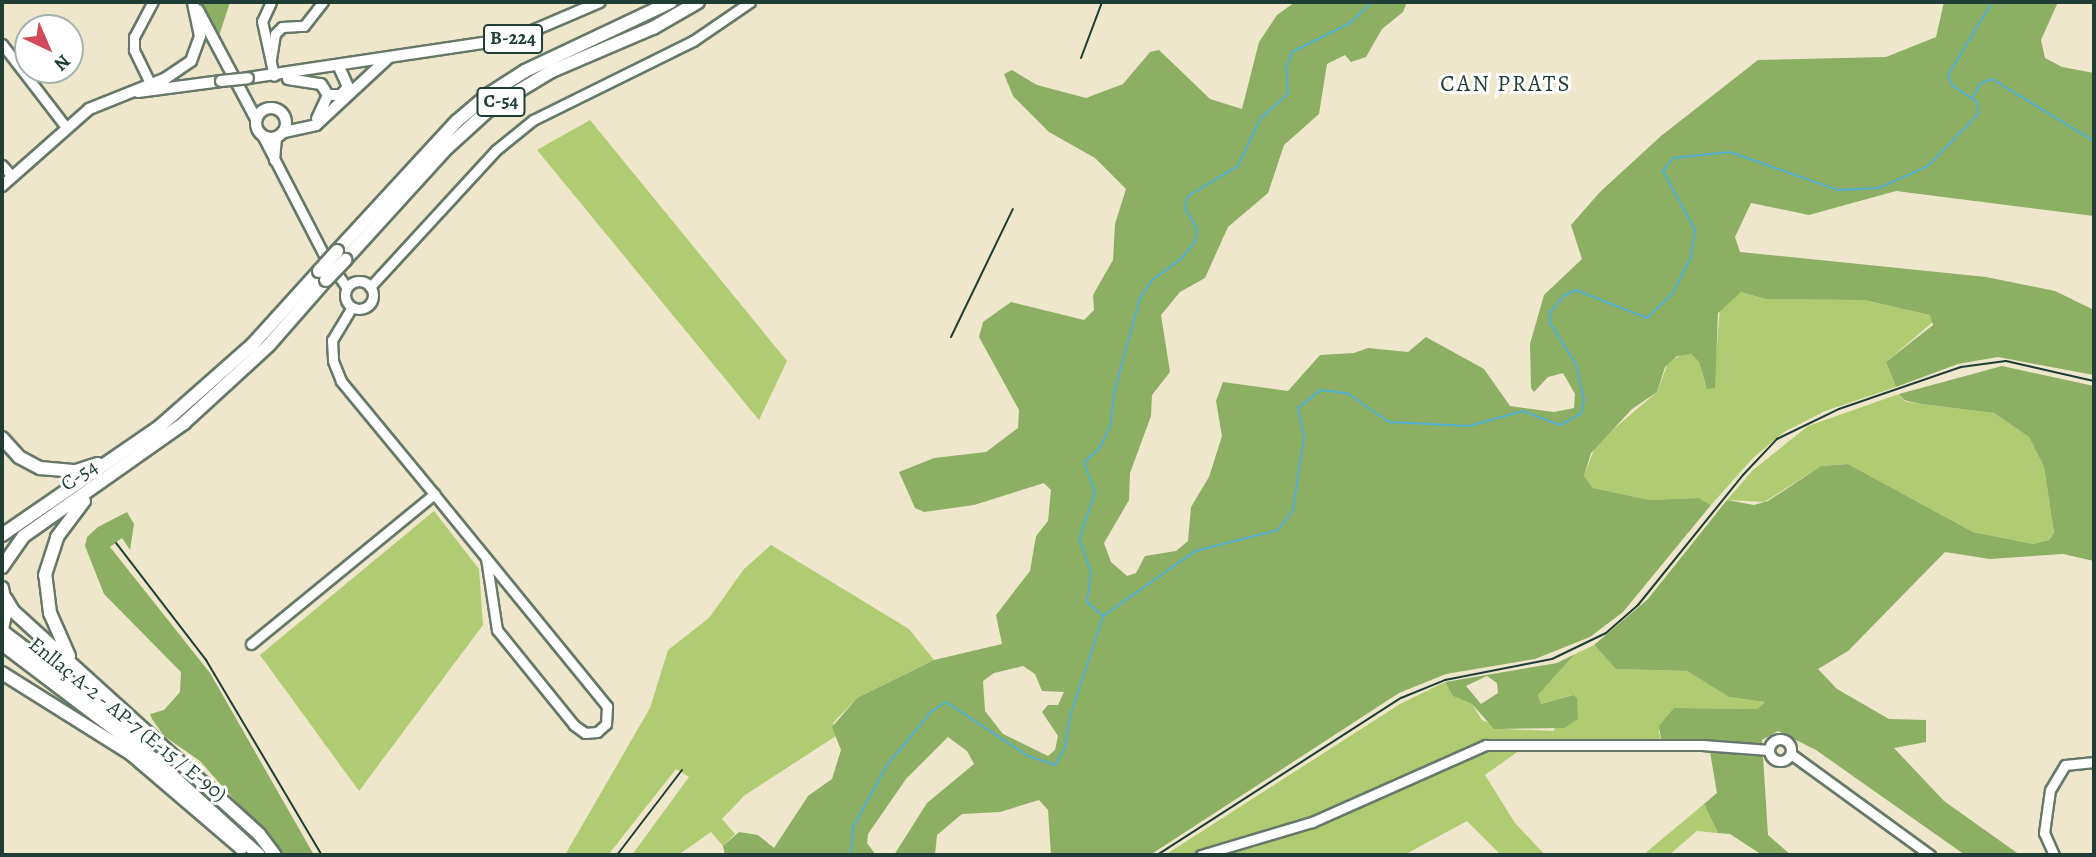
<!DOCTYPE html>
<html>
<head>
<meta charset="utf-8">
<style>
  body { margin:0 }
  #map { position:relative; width:2096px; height:857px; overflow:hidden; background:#eee7cb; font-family:Alegreya,serif }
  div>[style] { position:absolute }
  .green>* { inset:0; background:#b0cb71 }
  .forest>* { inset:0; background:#8caf63 }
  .stream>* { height:2px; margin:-1px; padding:0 1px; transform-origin:1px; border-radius:1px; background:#54b0d2 }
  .roads { filter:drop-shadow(2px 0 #677869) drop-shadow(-2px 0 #677869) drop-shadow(0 2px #677869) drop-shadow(0 -2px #677869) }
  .minor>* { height:9px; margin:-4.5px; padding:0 4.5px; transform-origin:4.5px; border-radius:4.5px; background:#fff }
  .minor>.ring { margin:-4.5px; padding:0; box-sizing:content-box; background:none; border:9px solid #fff; border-radius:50% }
  .major>* { height:10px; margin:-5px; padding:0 5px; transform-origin:5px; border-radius:5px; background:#fff }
  .major>.ring { margin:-5px; padding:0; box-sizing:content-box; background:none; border:10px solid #fff; border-radius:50% }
  .highway>* { height:12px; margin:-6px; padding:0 6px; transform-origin:6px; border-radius:6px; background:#fff }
  .rail>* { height:2px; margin:-1px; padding:0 1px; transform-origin:1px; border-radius:1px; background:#1f3d34 }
  .bridges { filter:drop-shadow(2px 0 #677869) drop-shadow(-2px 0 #677869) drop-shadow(0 2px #677869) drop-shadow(0 -2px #677869) }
  .major-bridge>* { height:10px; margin:-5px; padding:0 5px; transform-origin:5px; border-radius:5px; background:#fff }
  .highway-bridge>* { height:12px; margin:-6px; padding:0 6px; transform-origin:6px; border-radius:6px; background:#fff }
  span { translate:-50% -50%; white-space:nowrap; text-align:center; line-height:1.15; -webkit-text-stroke:6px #fff; paint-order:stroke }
  .shield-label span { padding:2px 5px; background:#fff; border:2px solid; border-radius:5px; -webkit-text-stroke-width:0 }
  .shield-label { font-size:19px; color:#1f3d34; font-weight:700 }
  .street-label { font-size:21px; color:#1f3d34 }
  .neighbourhood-label { font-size:23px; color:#1f3d34; letter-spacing:2px }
  .frame { position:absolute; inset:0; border:4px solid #1f3d34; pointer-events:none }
  .north { position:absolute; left:14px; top:14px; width:70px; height:70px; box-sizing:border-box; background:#fff; border:2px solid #a5b1ae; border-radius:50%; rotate:136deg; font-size:19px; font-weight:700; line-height:28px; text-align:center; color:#1f3d34 }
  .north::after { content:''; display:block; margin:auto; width:24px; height:32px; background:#d1495b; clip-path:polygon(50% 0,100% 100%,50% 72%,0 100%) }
</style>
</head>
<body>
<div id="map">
  <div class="green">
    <i style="clip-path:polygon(590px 120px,787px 361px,759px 420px,537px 150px)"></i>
    <i style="clip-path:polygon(1741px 292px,1765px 299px,1864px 300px,1930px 315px,1934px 321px,1886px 362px,1896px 387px,1825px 411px,1784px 432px,1753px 458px,1711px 505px,1697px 498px,1650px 500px,1593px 488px,1584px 476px,1596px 444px,1657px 392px,1668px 363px,1682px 354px,1691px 354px,1699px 362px,1705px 383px,1715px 368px,1720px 308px)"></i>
    <i style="clip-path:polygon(1899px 394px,1904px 401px,1921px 404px,1994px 413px,2029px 437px,2044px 467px,2054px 533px,2049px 540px,2033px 544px,1973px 532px,1848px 464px,1821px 466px,1764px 502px,1727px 500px,1753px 470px,1808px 426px)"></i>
    <i style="clip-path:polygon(434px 511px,479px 569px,483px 625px,359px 791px,260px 655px)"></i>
    <i style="clip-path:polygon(771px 545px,909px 629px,934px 660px,857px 698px,833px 723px,836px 736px,745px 795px,722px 819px,735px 834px,723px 846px,711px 832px,678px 855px,632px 855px,689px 777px,676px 769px,608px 855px,565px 855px,650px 708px,668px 650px,709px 618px,744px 569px)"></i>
    <i style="clip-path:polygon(1594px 645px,1616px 669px,1687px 671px,1729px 697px,1765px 702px,1759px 709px,1674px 708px,1659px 731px,1663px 751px,1520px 750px,1485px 775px,1515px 823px,1545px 855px,1501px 855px,1467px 821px,1404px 855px,1165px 855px,1400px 704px,1445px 682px,1453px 696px,1472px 704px,1482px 720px,1504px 729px,1553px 731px,1577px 698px,1572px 695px,1541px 704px,1538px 695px,1575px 654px)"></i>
    <i style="clip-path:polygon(1704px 804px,1718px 833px,1697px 831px,1669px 855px,1643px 855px)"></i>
  </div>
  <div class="forest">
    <i style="clip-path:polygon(200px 2px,230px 2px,219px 36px)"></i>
    <i style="clip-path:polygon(evenodd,1295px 2px,1407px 2px,1403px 12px,1382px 29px,1366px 57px,1351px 62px,1345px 55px,1327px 64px,1319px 114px,1284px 145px,1268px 193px,1228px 227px,1205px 278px,1180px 292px,1161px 315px,1170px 372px,1152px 395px,1151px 416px,1130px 473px,1129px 500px,1104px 543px,1111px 562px,1127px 576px,1136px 573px,1145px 556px,1176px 551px,1188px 541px,1191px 507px,1209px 477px,1222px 436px,1216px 401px,1223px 382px,1288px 391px,1320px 355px,1354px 353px,1368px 348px,1408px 352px,1426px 337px,1484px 369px,1510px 406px,1554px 412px,1574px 408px,1575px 394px,1563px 373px,1548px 377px,1534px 392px,1531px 388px,1530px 344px,1544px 295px,1582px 259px,1571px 225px,1600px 192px,1661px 136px,1758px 60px,1886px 57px,1936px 37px,1944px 2px,2058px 2px,2041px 40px,2045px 58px,2062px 67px,2094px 73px,2094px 216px,1896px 191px,1809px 215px,1751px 203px,1735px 237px,1740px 252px,1986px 277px,2055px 291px,2094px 310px,2094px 375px,1998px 357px,1958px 364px,1896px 387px,1886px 362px,1933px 325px,1930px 315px,1864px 300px,1765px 299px,1741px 292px,1718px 313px,1715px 388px,1707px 389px,1699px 362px,1691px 354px,1677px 356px,1665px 367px,1657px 392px,1632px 409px,1591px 453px,1584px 476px,1593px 488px,1650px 500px,1698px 498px,1711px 505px,1623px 612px,1590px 637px,1535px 659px,1446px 674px,1399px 693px,1150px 855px,1051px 855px,1048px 810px,1039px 800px,1000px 812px,962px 814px,937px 835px,935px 855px,894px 855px,927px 803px,974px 764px,967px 751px,948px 737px,906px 779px,868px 834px,867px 843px,876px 855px,725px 855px,723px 846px,739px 832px,758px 835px,774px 848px,808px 796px,832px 779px,841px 750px,832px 727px,857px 698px,934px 660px,1002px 644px,996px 615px,1030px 571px,1036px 536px,1048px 521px,1051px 490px,1044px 483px,974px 505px,924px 512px,915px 508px,899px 472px,934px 458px,986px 452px,1018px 428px,1019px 410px,979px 337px,983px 322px,1011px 302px,1084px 320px,1094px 310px,1093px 295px,1113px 260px,1115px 224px,1126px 189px,1095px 158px,1049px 132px,1013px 96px,1004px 74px,1012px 70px,1037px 85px,1086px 98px,1123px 84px,1150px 52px,1159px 50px,1210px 99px,1242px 109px,1259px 42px,1277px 15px,1295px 2px,1023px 666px,1035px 674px,1042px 691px,1064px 692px,1058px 705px,1048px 705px,1042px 712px,1058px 736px,1055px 750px,1048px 756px,1003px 734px,985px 711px,983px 681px,994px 673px,1023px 666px)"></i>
    <i style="clip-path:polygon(2002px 366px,2094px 386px,2094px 561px,2063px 554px,1990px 559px,1945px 552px,1848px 651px,1818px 669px,1837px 689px,1889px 719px,1926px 720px,1926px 742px,1894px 748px,1944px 801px,2020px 855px,1965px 855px,1816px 750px,1778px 731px,1762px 740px,1768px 835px,1791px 855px,1762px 855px,1730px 834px,1718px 833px,1704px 804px,1717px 793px,1710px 752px,1663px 751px,1659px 726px,1674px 708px,1758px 709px,1765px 702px,1729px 697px,1687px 671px,1616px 669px,1594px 645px,1648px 599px,1727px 500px,1754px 505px,1768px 501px,1821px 466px,1848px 464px,1973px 532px,2033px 544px,2049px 540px,2054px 533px,2044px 467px,2029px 437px,1994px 413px,1921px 404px,1904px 400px,1899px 394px)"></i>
    <i style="clip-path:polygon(127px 512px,134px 524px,130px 550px,122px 538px,110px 547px,210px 673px,314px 855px,283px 855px,200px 761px,164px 736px,152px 719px,150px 714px,164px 710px,180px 692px,181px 672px,104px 594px,85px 546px,87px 537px,98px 527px)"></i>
    <i style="clip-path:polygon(evenodd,1575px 654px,1538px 695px,1541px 704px,1573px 695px,1577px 698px,1578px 719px,1564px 728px,1494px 729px,1472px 704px,1453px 696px,1445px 682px,1557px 663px,1575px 654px,1487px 676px,1497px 683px,1498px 693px,1481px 704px,1466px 686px,1487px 676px)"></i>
  </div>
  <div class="stream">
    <i style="left:1972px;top:98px;width:17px;rotate:-59deg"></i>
    <i style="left:1981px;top:83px;width:12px;rotate:-20deg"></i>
    <i style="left:1992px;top:79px;width:119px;rotate:31.3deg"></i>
    <i style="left:1102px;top:615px;width:20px;rotate:-139deg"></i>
    <i style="left:1087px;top:602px;width:29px;rotate:-82deg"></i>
    <i style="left:1091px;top:573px;width:36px;rotate:-109deg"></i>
    <i style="left:1079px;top:539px;width:49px;rotate:-70.8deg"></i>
    <i style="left:1095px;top:493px;width:32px;rotate:-110deg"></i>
    <i style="left:1084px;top:463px;width:23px;rotate:-45deg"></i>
    <i style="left:1100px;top:447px;width:22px;rotate:-63deg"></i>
    <i style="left:1110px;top:427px;width:34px;rotate:-83deg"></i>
    <i style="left:1114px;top:393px;width:98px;rotate:-74.7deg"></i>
    <i style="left:1140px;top:298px;width:22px;rotate:-56deg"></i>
    <i style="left:1152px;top:280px;width:36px;rotate:-36deg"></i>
    <i style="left:1181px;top:259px;width:22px;rotate:-51deg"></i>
    <i style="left:1195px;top:242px;width:13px;rotate:-81deg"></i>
    <i style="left:1197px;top:229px;width:24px;rotate:-120deg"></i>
    <i style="left:1185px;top:208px;width:12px;rotate:-76deg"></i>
    <i style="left:1188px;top:196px;width:58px;rotate:-31deg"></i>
    <i style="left:1238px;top:166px;width:52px;rotate:-64.9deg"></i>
    <i style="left:1260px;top:119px;width:38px;rotate:-42deg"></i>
    <i style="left:1288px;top:94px;width:26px;rotate:-94deg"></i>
    <i style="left:1286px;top:68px;width:17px;rotate:-69deg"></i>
    <i style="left:1292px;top:52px;width:65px;rotate:-26.6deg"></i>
    <i style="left:1350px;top:23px;width:30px;rotate:-44deg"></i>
    <i style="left:851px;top:855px;width:28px;rotate:-86deg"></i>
    <i style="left:853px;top:827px;width:71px;rotate:-61.3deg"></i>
    <i style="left:887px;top:765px;width:69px;rotate:-50.3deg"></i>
    <i style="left:931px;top:712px;width:18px;rotate:-34deg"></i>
    <i style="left:946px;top:702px;width:98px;rotate:33.4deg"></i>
    <i style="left:1028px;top:756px;width:28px;rotate:18deg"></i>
    <i style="left:1055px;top:765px;width:20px;rotate:-60deg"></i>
    <i style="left:1065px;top:748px;width:32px;rotate:-81deg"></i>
    <i style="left:1070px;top:716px;width:105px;rotate:-71.7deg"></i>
    <i style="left:1103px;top:616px;width:113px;rotate:-35.2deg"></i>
    <i style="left:1195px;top:551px;width:86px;rotate:-14.2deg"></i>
    <i style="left:1278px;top:530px;width:25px;rotate:-53deg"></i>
    <i style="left:1293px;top:510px;width:75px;rotate:-81.5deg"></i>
    <i style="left:1304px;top:436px;width:29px;rotate:-102deg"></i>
    <i style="left:1298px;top:408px;width:29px;rotate:-38deg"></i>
    <i style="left:1321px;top:390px;width:26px;rotate:7deg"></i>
    <i style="left:1347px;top:393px;width:51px;rotate:34.6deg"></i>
    <i style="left:1389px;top:422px;width:80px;rotate:2.9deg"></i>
    <i style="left:1469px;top:426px;width:56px;rotate:-15.5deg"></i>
    <i style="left:1523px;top:411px;width:40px;rotate:21deg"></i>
    <i style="left:1560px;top:425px;width:24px;rotate:-28deg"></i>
    <i style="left:1581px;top:414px;width:14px;rotate:-78deg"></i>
    <i style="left:1584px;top:400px;width:37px;rotate:-103deg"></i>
    <i style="left:1576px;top:364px;width:49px;rotate:-122.4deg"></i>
    <i style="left:1550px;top:323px;width:11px;rotate:-90deg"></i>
    <i style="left:1550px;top:312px;width:23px;rotate:-49deg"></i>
    <i style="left:1565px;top:295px;width:12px;rotate:-24deg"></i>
    <i style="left:1576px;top:290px;width:76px;rotate:21.5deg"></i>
    <i style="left:1647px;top:318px;width:35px;rotate:-44deg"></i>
    <i style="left:1672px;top:294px;width:42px;rotate:-62.8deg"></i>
    <i style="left:1691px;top:257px;width:27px;rotate:-82deg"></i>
    <i style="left:1695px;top:230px;width:67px;rotate:-118.5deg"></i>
    <i style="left:1663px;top:171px;width:16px;rotate:-52deg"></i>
    <i style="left:1673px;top:158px;width:57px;rotate:-6deg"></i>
    <i style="left:1730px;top:152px;width:114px;rotate:19.4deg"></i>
    <i style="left:1838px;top:190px;width:41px;rotate:-2.8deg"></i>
    <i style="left:1879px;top:188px;width:54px;rotate:-24.2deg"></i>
    <i style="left:1928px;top:166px;width:72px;rotate:-46.1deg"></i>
    <i style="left:1978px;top:114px;width:12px;rotate:-95deg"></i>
    <i style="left:1977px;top:102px;width:30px;rotate:-146deg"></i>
    <i style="left:1952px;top:85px;width:11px;rotate:-112deg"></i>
    <i style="left:1948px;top:75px;width:85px;rotate:-58.9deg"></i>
  </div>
  <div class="roads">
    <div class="minor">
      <i style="left:271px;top:2px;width:21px;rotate:115deg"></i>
      <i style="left:262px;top:21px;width:56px;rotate:77.7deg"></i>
      <i style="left:2px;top:44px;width:105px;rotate:52.4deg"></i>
      <i style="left:271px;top:59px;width:25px;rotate:-81deg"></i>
      <i style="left:275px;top:34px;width:10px;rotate:-45deg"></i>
      <i style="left:282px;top:27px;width:22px;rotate:-3deg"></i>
      <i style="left:304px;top:26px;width:31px;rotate:-52deg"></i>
      <i style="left:150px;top:83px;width:37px;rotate:-116deg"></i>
      <i style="left:134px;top:50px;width:13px;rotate:-90deg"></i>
      <i style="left:134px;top:37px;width:40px;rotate:-62deg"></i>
      <i style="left:262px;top:135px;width:133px;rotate:62.7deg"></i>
      <i style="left:323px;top:253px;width:42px;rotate:55.6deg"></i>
      <i style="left:274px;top:160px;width:22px;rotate:-85deg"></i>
      <i style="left:2px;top:165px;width:15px;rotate:48deg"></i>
      <i class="ring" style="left:345px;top:281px;width:19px;height:19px"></i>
      <i style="left:370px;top:287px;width:186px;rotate:-47.4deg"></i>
      <i style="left:496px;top:150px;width:48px;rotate:-39deg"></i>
      <i style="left:533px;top:120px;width:178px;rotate:-26.3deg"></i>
      <i style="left:693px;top:41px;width:69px;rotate:-34.4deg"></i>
      <i style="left:352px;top:307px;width:39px;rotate:121deg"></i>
      <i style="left:332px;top:340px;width:21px;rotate:87deg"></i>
      <i style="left:333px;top:361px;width:22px;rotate:68deg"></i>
      <i style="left:341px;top:381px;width:146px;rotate:50.5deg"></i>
      <i style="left:434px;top:494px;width:274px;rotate:50.8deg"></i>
      <i style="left:607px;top:706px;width:18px;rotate:93deg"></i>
      <i style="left:606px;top:724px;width:12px;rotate:138deg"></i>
      <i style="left:597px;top:732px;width:12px;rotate:175deg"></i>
      <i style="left:585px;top:733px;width:14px;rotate:-144deg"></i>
      <i style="left:574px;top:725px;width:122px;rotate:-129deg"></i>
      <i style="left:497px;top:630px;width:73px;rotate:-98.7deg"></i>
      <i style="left:251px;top:644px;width:237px;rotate:-39.3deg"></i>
      <i class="ring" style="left:1769px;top:739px;width:13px;height:13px"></i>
      <i style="left:1791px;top:754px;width:172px;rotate:36deg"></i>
      <i style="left:1201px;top:855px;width:116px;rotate:-16.6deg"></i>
      <i style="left:1312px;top:822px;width:190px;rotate:-23.9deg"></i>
      <i style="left:1486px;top:745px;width:216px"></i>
      <i style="left:1702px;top:745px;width:67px;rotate:4.3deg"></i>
      <i style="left:2054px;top:855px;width:24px;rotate:-114deg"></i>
      <i style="left:2044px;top:833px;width:43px;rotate:-82.1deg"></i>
      <i style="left:2050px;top:790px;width:29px;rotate:-59deg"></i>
      <i style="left:2065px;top:765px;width:29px;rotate:-6deg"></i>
    </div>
    <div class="major">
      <i style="left:198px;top:10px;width:123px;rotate:62deg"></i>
      <i style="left:248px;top:78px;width:271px;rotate:-8.5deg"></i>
      <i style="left:516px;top:38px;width:91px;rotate:-23.2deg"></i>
      <i style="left:288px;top:79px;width:33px;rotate:9deg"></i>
      <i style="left:321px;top:84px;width:13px;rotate:58deg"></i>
      <i style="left:328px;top:95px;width:26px;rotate:115deg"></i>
      <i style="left:138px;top:92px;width:84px;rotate:-7.5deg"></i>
      <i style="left:328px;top:95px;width:13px"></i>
      <i style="left:341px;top:95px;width:11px;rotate:-49deg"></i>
      <i style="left:348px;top:87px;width:22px;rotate:-114deg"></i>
      <i class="ring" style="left:256px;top:108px;width:20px;height:20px"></i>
      <i style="left:284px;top:132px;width:33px;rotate:-12deg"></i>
      <i style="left:316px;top:125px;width:97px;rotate:-42.9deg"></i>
      <i style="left:2px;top:186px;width:116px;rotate:-41.5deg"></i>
      <i style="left:89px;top:109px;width:83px;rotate:-21.9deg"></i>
      <i style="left:166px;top:78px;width:30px;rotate:-34deg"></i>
      <i style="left:191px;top:61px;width:27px;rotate:-70deg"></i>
      <i style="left:200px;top:36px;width:35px;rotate:-102deg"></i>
    </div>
    <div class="highway">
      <i style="left:337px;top:251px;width:177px;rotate:-47.3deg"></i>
      <i style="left:457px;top:121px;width:42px;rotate:-40.2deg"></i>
      <i style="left:489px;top:94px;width:43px;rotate:-32.6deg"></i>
      <i style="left:525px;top:71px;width:161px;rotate:-25.3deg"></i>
      <i style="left:345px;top:260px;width:153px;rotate:-47.7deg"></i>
      <i style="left:448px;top:147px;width:59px;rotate:-42.3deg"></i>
      <i style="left:492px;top:107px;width:70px;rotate:-31deg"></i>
      <i style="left:552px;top:71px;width:110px;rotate:-23.1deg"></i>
      <i style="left:653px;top:28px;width:52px;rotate:-30deg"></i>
      <i style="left:2px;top:438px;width:25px;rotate:48deg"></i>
      <i style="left:19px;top:457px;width:24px;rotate:28deg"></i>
      <i style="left:40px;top:468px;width:36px;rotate:5deg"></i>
      <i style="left:76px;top:471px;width:23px;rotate:-18deg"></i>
      <i style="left:2px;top:535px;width:191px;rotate:-34.5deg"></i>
      <i style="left:159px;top:427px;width:124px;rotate:-41.4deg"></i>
      <i style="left:252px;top:345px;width:100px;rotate:-47.8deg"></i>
      <i style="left:2px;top:567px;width:38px;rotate:-55deg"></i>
      <i style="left:24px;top:536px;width:196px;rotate:-35.2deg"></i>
      <i style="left:184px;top:423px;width:115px;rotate:-42.5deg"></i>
      <i style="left:269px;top:345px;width:86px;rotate:-48.8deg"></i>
      <i style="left:2px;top:588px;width:21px;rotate:79deg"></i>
      <i style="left:6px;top:609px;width:21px;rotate:101deg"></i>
      <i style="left:6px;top:599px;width:14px;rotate:60deg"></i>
      <i style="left:13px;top:611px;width:332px;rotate:42.2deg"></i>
      <i style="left:259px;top:834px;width:26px;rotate:53deg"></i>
      <i style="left:2px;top:631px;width:169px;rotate:37.1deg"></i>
      <i style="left:2px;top:644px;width:192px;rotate:37.2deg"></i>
      <i style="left:155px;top:760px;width:141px;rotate:42.4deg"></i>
      <i style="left:69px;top:656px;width:47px;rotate:-113.8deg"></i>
      <i style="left:50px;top:613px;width:38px;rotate:-97deg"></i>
      <i style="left:45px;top:575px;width:40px;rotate:-72deg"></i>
      <i style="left:57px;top:537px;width:45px;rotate:-53.1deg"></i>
      <i style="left:2px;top:673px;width:152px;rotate:32.1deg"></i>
      <i style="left:131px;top:754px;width:145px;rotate:40.5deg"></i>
    </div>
  </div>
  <div class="rail">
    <i style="left:1081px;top:58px;width:60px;rotate:-69.4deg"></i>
    <i style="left:951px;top:337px;width:142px;rotate:-64.2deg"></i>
    <i style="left:116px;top:543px;width:148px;rotate:52.4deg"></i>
    <i style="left:206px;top:660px;width:227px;rotate:59.3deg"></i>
    <i style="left:617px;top:855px;width:107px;rotate:-52.6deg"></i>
    <i style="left:1157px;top:855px;width:290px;rotate:-32.8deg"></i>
    <i style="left:1401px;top:698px;width:48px;rotate:-22.2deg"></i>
    <i style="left:1445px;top:680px;width:109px;rotate:-11.1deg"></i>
    <i style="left:1552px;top:659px;width:60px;rotate:-25.7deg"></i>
    <i style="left:1606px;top:633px;width:43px;rotate:-41.2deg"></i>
    <i style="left:1638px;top:605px;width:167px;rotate:-51.1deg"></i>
    <i style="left:1743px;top:475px;width:50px;rotate:-46.6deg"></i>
    <i style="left:1777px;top:439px;width:69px;rotate:-25.8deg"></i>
    <i style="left:1839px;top:409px;width:129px;rotate:-19deg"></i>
    <i style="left:1961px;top:367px;width:45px;rotate:-7.6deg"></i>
    <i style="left:2006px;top:361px;width:90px;rotate:12.8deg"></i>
  </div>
  <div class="bridges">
    <div class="major-bridge">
      <i style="left:221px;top:81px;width:27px;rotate:-6deg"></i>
    </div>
    <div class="highway-bridge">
      <i style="left:319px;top:271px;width:27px;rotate:-48deg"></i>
      <i style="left:326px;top:280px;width:28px;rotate:-46deg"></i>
    </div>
  </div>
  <div class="shield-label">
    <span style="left:513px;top:39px">B-224</span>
    <span style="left:501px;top:102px">C-54</span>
  </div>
  <div class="street-label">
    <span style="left:79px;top:475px;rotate:-33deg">C-54</span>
    <span style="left:128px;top:719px;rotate:39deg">Enllaç A-2 - AP-7 (E-15 / E-90)</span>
  </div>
  <div class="neighbourhood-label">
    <span style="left:1506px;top:84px">CAN PRATS</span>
  </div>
  <div class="frame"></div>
  <div class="north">N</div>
</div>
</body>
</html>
